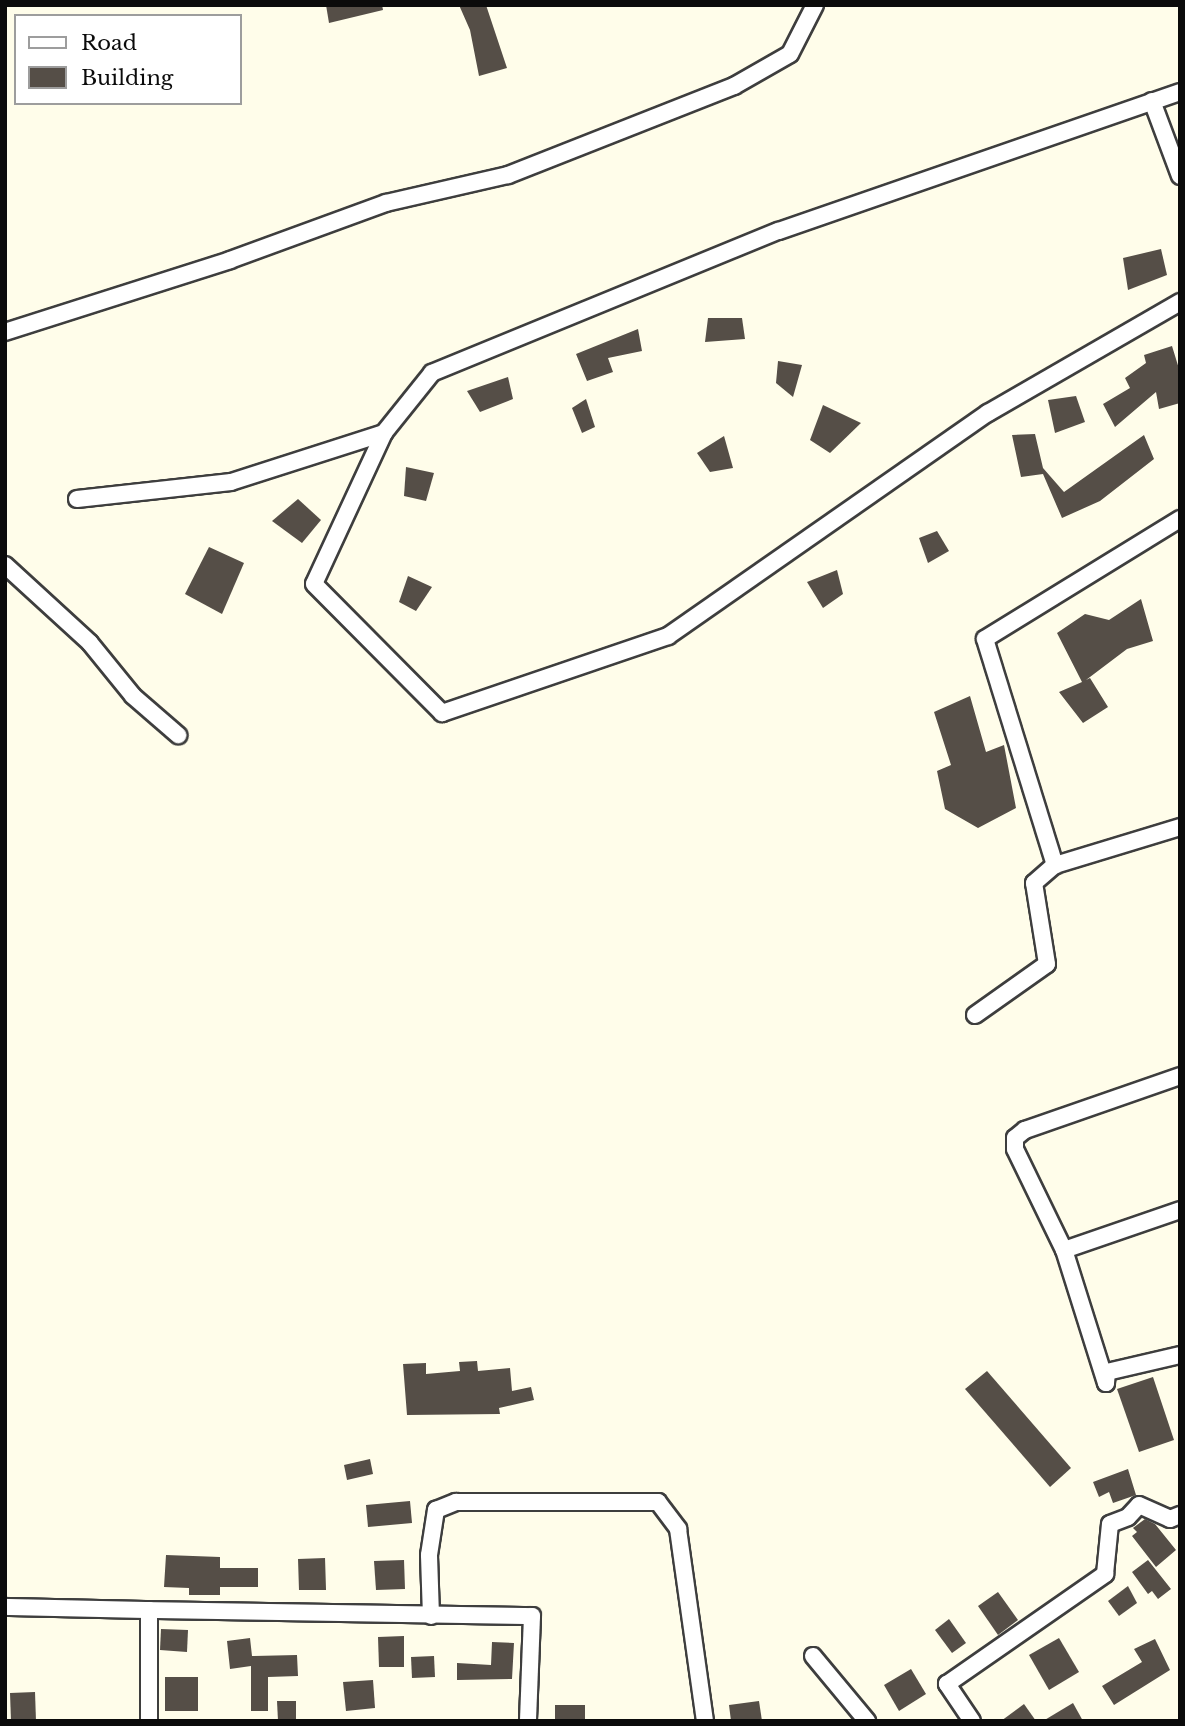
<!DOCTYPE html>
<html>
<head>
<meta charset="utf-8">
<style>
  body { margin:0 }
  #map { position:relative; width:1185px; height:1726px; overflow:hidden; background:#fffdea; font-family:"Libre Baskerville",serif }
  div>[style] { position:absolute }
  .building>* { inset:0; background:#554e47 }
  .roads { filter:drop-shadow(2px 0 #3e3e3e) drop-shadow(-2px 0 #3e3e3e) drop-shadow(0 2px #3e3e3e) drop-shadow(0 -2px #3e3e3e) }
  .minor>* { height:16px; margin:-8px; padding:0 8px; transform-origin:8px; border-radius:8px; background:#fff }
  span { translate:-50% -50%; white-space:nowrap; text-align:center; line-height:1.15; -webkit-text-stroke:7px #fff; paint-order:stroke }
  .frame { position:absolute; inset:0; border:7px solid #0b0b0b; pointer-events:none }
  .legend { position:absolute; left:14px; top:14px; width:228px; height:91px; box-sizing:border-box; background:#fff; border:2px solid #9d9d9d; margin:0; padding:9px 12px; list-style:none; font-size:21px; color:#0b0b0b }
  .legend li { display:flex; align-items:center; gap:14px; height:35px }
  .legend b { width:35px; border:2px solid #9d9d9d }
</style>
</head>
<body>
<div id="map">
  <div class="building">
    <i style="clip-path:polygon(326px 5px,382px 5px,383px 10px,329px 23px)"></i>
    <i style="clip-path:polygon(459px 5px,486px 5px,507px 68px,479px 76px,470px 30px)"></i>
    <i style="clip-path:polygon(1161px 249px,1167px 275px,1128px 290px,1123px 258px)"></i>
    <i style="clip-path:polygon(708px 318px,742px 318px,745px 339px,705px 342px)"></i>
    <i style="clip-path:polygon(638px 329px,642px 351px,608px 358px,613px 372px,587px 381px,576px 354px)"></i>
    <i style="clip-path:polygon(1172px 346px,1180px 372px,1180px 403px,1159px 409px,1156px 392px,1115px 427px,1103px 404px,1130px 388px,1125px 378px,1146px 363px,1144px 355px)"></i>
    <i style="clip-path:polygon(778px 361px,802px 365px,793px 397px,776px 383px)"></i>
    <i style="clip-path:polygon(508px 377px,513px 399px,480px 412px,467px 391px)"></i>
    <i style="clip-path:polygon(1076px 396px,1085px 422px,1055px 433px,1048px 400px)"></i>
    <i style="clip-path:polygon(586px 399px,595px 427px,582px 433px,572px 408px)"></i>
    <i style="clip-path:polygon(823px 405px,861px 423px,830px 453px,810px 440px)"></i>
    <i style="clip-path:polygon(1035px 434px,1043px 468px,1064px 492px,1144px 435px,1154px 459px,1100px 501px,1062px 518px,1043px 474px,1021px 477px,1012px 435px)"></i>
    <i style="clip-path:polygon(724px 436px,733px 468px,710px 472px,697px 453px)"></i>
    <i style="clip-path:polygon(406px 467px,434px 473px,426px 501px,404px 496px)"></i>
    <i style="clip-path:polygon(298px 499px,321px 520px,302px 543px,272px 521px)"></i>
    <i style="clip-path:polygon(937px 531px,949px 551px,928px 563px,919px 538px)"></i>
    <i style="clip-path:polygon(209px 547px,244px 563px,222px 614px,185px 594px)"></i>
    <i style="clip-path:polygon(837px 570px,843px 594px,823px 608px,807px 582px)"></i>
    <i style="clip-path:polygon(408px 576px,432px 587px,416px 611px,399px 602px)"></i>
    <i style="clip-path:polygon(1141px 599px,1153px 641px,1127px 649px,1086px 680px,1090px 678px,1108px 707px,1083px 723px,1059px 692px,1082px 682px,1057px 633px,1085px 614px,1109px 620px)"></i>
    <i style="clip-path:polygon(970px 696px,986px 752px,1004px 745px,1016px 808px,978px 828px,945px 809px,937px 771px,951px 765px,934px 712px)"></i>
    <i style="clip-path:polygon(477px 1361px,478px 1371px,510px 1368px,512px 1391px,531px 1387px,534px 1400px,499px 1408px,500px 1414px,407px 1415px,403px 1364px,426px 1363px,426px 1374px,460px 1371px,459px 1362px)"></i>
    <i style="clip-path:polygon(987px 1371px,1071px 1468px,1050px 1487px,965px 1389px)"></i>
    <i style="clip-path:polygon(1153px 1377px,1174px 1440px,1139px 1452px,1117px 1389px)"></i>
    <i style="clip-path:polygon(370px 1459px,373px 1474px,347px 1480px,344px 1465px)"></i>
    <i style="clip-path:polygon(1128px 1469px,1136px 1495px,1113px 1503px,1109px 1492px,1099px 1497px,1093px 1482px)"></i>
    <i style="clip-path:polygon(410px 1501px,412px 1523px,368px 1527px,366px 1505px)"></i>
    <i style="clip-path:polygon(1145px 1519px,1155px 1524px,1176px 1550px,1156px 1567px,1132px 1536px,1137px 1532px,1133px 1528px)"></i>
    <i style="clip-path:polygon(166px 1555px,220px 1557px,220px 1568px,258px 1568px,258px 1587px,220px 1587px,220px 1595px,189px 1595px,189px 1588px,164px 1587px)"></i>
    <i style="clip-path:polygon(325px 1558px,326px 1590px,299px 1590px,298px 1559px)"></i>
    <i style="clip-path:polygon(404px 1560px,405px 1589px,376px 1590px,374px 1561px)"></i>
    <i style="clip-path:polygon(1148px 1560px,1171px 1589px,1158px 1599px,1152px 1591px,1148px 1594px,1132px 1572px)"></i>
    <i style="clip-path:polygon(1128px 1586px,1137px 1603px,1119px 1616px,1108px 1601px)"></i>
    <i style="clip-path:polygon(998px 1592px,1018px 1620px,998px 1635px,978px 1606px)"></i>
    <i style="clip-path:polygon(949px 1619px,966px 1643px,952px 1653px,935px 1630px)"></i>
    <i style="clip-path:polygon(161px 1629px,188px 1630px,187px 1652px,160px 1650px)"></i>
    <i style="clip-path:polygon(404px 1636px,404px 1667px,379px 1667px,378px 1637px)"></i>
    <i style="clip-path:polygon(250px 1638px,252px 1656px,297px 1655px,298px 1676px,268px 1677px,268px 1711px,251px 1711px,251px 1666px,230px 1669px,227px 1641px)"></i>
    <i style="clip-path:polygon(1059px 1638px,1079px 1672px,1049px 1690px,1029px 1655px)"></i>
    <i style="clip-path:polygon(1155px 1639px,1170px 1670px,1114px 1705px,1102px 1686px,1142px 1662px,1134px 1649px)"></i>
    <i style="clip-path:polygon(492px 1642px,514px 1643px,512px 1679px,457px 1680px,457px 1663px,491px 1665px)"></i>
    <i style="clip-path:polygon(434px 1656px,435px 1677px,412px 1678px,411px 1657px)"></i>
    <i style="clip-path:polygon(911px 1669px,926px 1694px,899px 1711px,884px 1685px)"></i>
    <i style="clip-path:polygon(165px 1677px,198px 1677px,198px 1711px,165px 1711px)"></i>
    <i style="clip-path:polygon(373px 1680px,375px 1708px,346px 1711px,343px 1682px)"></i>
    <i style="clip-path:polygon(35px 1692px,36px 1721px,11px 1721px,10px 1693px)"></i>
    <i style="clip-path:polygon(277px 1701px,296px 1701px,296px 1721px,278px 1721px)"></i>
    <i style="clip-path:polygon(759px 1701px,762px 1721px,731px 1721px,729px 1705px)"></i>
    <i style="clip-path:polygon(1073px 1703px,1083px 1721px,1043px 1721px)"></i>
    <i style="clip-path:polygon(1024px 1704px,1036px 1721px,1001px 1721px)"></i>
    <i style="clip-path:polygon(555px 1705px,585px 1705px,585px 1721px,555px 1721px)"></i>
  </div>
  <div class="roads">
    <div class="minor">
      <i style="left:1180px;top:92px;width:425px;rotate:160.9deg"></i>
      <i style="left:778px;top:231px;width:374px;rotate:157.7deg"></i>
      <i style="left:432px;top:373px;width:77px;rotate:128.7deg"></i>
      <i style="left:384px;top:433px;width:166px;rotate:114.9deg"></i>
      <i style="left:314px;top:584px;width:182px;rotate:45.2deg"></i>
      <i style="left:442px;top:713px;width:239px;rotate:-18.8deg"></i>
      <i style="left:668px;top:636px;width:390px;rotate:-34.9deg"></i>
      <i style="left:988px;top:413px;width:222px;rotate:-30deg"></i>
      <i style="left:1152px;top:101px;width:80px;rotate:69.5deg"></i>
      <i style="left:5px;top:332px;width:236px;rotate:-17.7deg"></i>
      <i style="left:230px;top:260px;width:166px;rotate:-20.1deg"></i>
      <i style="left:386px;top:203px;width:125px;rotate:-12.9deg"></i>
      <i style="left:508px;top:175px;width:243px;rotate:-21.5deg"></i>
      <i style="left:734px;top:86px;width:64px;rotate:-29.7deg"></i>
      <i style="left:790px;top:54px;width:55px;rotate:-63deg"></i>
      <i style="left:77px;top:499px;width:155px;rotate:-6.3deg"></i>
      <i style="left:231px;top:482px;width:161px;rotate:-17.8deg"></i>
      <i style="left:1180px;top:519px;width:229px;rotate:148.4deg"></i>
      <i style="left:985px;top:639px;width:237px;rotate:72.8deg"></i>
      <i style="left:1055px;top:865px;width:131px;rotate:-16.9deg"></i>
      <i style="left:5px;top:565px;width:115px;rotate:42.5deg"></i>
      <i style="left:90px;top:643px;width:68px;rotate:50.9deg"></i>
      <i style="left:133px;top:696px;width:60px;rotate:40.9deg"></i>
      <i style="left:975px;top:1015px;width:88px;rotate:-35.3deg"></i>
      <i style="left:1047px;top:964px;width:82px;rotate:-99.1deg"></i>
      <i style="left:1034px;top:883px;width:28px;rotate:-41deg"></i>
      <i style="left:1064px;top:1250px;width:123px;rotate:-19deg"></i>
      <i style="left:1106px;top:1383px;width:139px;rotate:-107.5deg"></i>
      <i style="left:1064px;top:1250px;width:112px;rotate:-115.9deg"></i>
      <i style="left:1015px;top:1149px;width:11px;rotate:-90deg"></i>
      <i style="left:1015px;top:1138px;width:13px;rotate:-39deg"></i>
      <i style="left:1025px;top:1130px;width:164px;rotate:-19.2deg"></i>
      <i style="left:1106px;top:1383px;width:11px;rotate:-85deg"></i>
      <i style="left:1107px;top:1372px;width:75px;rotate:-13.1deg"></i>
      <i style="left:5px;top:1607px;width:144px;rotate:1.2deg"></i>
      <i style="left:431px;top:1616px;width:61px;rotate:-91.9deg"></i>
      <i style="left:429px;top:1555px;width:46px;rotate:-81.2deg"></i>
      <i style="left:436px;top:1510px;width:22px;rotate:-22deg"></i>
      <i style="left:456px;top:1502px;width:202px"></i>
      <i style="left:658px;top:1502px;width:34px;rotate:53deg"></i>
      <i style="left:678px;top:1529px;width:194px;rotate:82deg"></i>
      <i style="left:813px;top:1656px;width:85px;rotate:50.3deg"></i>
      <i style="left:149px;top:1721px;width:111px;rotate:-90deg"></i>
      <i style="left:149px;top:1610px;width:383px;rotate:0.9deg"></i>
      <i style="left:532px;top:1616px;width:105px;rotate:92.2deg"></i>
      <i style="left:972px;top:1721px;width:45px;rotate:-124deg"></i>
      <i style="left:947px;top:1684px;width:193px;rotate:-34.8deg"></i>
      <i style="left:1105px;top:1574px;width:50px;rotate:-84.3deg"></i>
      <i style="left:1110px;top:1524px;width:19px;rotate:-21deg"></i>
      <i style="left:1128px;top:1517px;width:16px;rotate:-47deg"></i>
      <i style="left:1139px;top:1505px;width:34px;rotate:24deg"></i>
      <i style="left:1170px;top:1519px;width:11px;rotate:-22deg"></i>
    </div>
  </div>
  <div class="frame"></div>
  <ul class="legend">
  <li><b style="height:9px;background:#fff"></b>Road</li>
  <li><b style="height:19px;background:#554e47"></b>Building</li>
  </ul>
</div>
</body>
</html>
